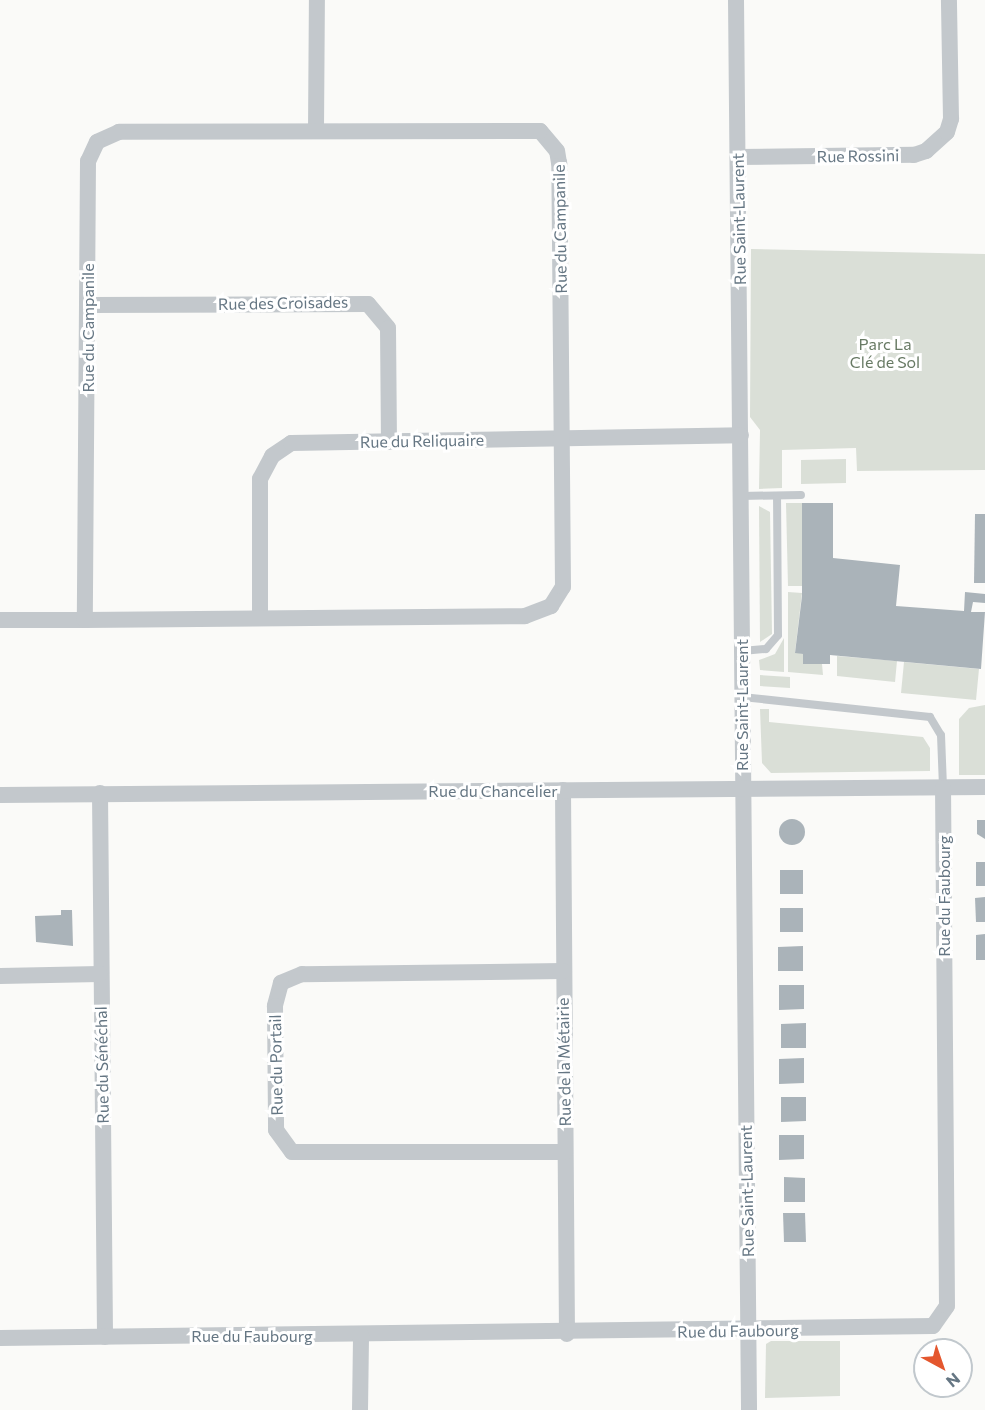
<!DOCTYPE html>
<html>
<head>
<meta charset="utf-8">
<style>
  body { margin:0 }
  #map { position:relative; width:985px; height:1410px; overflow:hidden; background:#fafaf8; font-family:Commissioner,sans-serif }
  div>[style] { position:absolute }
  .green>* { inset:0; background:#dadfd7 }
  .building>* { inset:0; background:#aab3b9 }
  .round { border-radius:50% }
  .service>* { height:8px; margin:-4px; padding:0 4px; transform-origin:4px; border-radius:4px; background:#c3c8cc }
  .minor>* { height:16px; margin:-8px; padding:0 8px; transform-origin:8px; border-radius:8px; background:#c3c8cc }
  span { translate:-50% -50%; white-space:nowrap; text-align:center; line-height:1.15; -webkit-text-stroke:6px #fff; paint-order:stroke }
  .street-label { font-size:16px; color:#657683 }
  .park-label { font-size:16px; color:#687a64 }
  .north { position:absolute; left:913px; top:1338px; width:60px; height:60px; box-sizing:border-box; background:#fff; border:2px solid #c1c8cd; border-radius:50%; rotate:140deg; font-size:16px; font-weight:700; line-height:24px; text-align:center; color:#657683 }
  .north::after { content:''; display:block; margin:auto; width:21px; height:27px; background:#e4572e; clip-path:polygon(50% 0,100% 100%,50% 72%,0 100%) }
</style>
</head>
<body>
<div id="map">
  <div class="green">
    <i style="clip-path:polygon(751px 249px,985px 254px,985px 470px,857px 471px,856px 448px,782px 450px,782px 488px,759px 489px,760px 430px,750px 417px)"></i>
    <i style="clip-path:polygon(846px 459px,846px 483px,801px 484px,801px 460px)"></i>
    <i style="clip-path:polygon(786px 503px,802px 503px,802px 586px,788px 586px)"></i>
    <i style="clip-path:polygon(759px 506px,770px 512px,772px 634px,760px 642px)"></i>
    <i style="clip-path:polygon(788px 592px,802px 593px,795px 652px,803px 654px,803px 664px,822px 664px,823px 675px,788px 672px)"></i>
    <i style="clip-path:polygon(784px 638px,784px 672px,760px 670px,759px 660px,775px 654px)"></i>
    <i style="clip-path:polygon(837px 656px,897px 661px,895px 682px,837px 676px)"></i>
    <i style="clip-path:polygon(904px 662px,979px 669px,976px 700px,901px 693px)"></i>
    <i style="clip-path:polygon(760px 675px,790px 677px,790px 688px,760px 686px)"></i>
    <i style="clip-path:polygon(985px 705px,985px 775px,959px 775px,959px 719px,969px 708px)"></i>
    <i style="clip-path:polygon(760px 709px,769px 709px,769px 722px,923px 737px,930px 748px,930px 771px,771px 773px,762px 763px)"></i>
    <i style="clip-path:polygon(771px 1341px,840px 1341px,840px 1396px,765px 1398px,766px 1344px)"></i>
  </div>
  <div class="building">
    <i style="clip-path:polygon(802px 503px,833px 503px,833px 558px,900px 565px,896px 606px,964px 611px,965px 592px,985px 594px,985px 603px,973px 602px,971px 612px,985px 612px,981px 669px,830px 655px,830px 664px,803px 664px,803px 654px,795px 653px,802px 596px)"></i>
    <i style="clip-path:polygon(975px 514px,985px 514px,985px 583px,974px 583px)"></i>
    <i class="round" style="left:779px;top:819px;width:26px;height:26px"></i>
    <i style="clip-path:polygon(977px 820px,985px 820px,985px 839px,977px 834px)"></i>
    <i style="clip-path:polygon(976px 862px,985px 862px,985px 886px,976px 886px)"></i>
    <i style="clip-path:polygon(780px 870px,803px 870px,803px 894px,780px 894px)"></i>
    <i style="clip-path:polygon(985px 897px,985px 922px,976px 922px,975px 898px)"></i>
    <i style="clip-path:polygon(780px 908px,803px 908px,803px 932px,780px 932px)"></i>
    <i style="clip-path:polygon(61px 910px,72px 910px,73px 946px,36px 942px,35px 916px,61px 915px)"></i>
    <i style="clip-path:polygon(985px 934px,985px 960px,976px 960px,976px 935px)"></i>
    <i style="clip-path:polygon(803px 946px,803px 971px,778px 971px,778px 947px)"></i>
    <i style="clip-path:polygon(779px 985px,804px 985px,804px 1009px,779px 1010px)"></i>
    <i style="clip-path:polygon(806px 1023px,806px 1048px,781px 1048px,781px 1024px)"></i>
    <i style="clip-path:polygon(804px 1058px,804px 1083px,779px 1084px,779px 1059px)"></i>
    <i style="clip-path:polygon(781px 1097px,806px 1097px,806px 1121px,781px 1122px)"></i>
    <i style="clip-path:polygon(779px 1135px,804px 1135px,804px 1159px,779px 1160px)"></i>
    <i style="clip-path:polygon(784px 1177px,805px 1178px,805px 1202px,784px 1202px)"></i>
    <i style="clip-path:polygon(783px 1213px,805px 1213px,806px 1242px,784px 1242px)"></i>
  </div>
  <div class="service">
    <i style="left:741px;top:496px;width:60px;rotate:-1deg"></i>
    <i style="left:742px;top:651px;width:24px;rotate:-5deg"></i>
    <i style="left:766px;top:649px;width:18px;rotate:-49deg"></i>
    <i style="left:778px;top:635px;width:139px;rotate:-90.4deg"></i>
    <i style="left:742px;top:697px;width:189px;rotate:6.1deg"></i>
    <i style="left:930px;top:717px;width:21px;rotate:59deg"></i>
    <i style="left:941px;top:735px;width:53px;rotate:87.8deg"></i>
  </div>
  <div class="minor">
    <i style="left:736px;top:0;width:1410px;rotate:89.47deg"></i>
    <i style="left:316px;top:130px;width:130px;rotate:-89.6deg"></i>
    <i style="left:738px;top:157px;width:176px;rotate:-0.7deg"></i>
    <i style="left:914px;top:155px;width:13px;rotate:-18deg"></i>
    <i style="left:926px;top:151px;width:28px;rotate:-42deg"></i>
    <i style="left:947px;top:132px;width:14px;rotate:-73deg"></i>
    <i style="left:951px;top:119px;width:119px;rotate:-91deg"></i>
    <i style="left:89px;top:305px;width:279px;rotate:-0.2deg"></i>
    <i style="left:368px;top:304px;width:31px;rotate:50deg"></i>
    <i style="left:388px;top:328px;width:114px;rotate:89.5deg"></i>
    <i style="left:260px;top:618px;width:139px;rotate:-90deg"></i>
    <i style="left:260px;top:479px;width:26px;rotate:-62deg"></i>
    <i style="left:272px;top:456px;width:23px;rotate:-34deg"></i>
    <i style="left:291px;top:443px;width:450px;rotate:-1deg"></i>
    <i style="left:0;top:620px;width:85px"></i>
    <i style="left:85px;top:620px;width:440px;rotate:-0.5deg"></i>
    <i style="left:525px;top:616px;width:28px;rotate:-21deg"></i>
    <i style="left:551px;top:606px;width:22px;rotate:-58deg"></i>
    <i style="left:563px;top:587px;width:424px;rotate:-90.5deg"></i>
    <i style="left:559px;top:163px;width:12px;rotate:-99deg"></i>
    <i style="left:557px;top:151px;width:26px;rotate:-130deg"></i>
    <i style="left:540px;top:131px;width:421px;rotate:179.9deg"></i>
    <i style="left:119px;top:132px;width:24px;rotate:156deg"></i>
    <i style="left:97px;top:142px;width:21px;rotate:115deg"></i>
    <i style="left:88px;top:161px;width:459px;rotate:90.4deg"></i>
    <i style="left:563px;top:790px;width:544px;rotate:89.58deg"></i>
    <i style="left:100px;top:793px;width:544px;rotate:89.47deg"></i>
    <i style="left:0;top:795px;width:985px;rotate:-0.47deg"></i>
    <i style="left:563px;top:971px;width:261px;rotate:179.3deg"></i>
    <i style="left:302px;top:974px;width:23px;rotate:157deg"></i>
    <i style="left:281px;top:983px;width:24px;rotate:105deg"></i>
    <i style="left:275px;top:1006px;width:124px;rotate:89.5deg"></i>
    <i style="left:276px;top:1130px;width:27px;rotate:54deg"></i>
    <i style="left:292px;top:1152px;width:273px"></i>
    <i style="left:0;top:976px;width:100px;rotate:-1.1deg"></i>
    <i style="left:0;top:1338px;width:933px;rotate:-0.74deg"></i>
    <i style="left:933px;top:1326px;width:24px;rotate:-55deg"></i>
    <i style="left:947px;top:1306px;width:518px;rotate:-90.44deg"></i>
    <i style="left:360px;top:1410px;width:75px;rotate:-89.2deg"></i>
  </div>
  <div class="street-label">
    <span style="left:858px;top:156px;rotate:-1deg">Rue Rossini</span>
    <span style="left:739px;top:219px;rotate:-91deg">Rue Saint-Laurent</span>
    <span style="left:560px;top:229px;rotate:-91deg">Rue du Campanile</span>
    <span style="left:283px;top:303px;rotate:-1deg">Rue des Croisades</span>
    <span style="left:88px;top:328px;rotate:-90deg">Rue du Campanile</span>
    <span style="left:422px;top:441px;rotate:-1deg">Rue du Reliquaire</span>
    <span style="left:742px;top:705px;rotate:-90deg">Rue Saint-Laurent</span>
    <span style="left:493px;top:791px">Rue du Chancelier</span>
    <span style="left:944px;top:896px;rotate:-90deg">Rue du Faubourg</span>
    <span style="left:564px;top:1062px;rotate:-91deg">Rue de la Métairie</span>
    <span style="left:102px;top:1065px;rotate:-91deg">Rue du Sénéchal</span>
    <span style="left:276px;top:1065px;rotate:-91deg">Rue du Portail</span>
    <span style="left:747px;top:1191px;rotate:-91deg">Rue Saint-Laurent</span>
    <span style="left:738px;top:1331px;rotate:-1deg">Rue du Faubourg</span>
    <span style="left:252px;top:1336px">Rue du Faubourg</span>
  </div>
  <div class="park-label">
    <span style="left:885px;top:353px">Parc La<br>Clé de Sol</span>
  </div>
  <div class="north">N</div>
</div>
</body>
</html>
